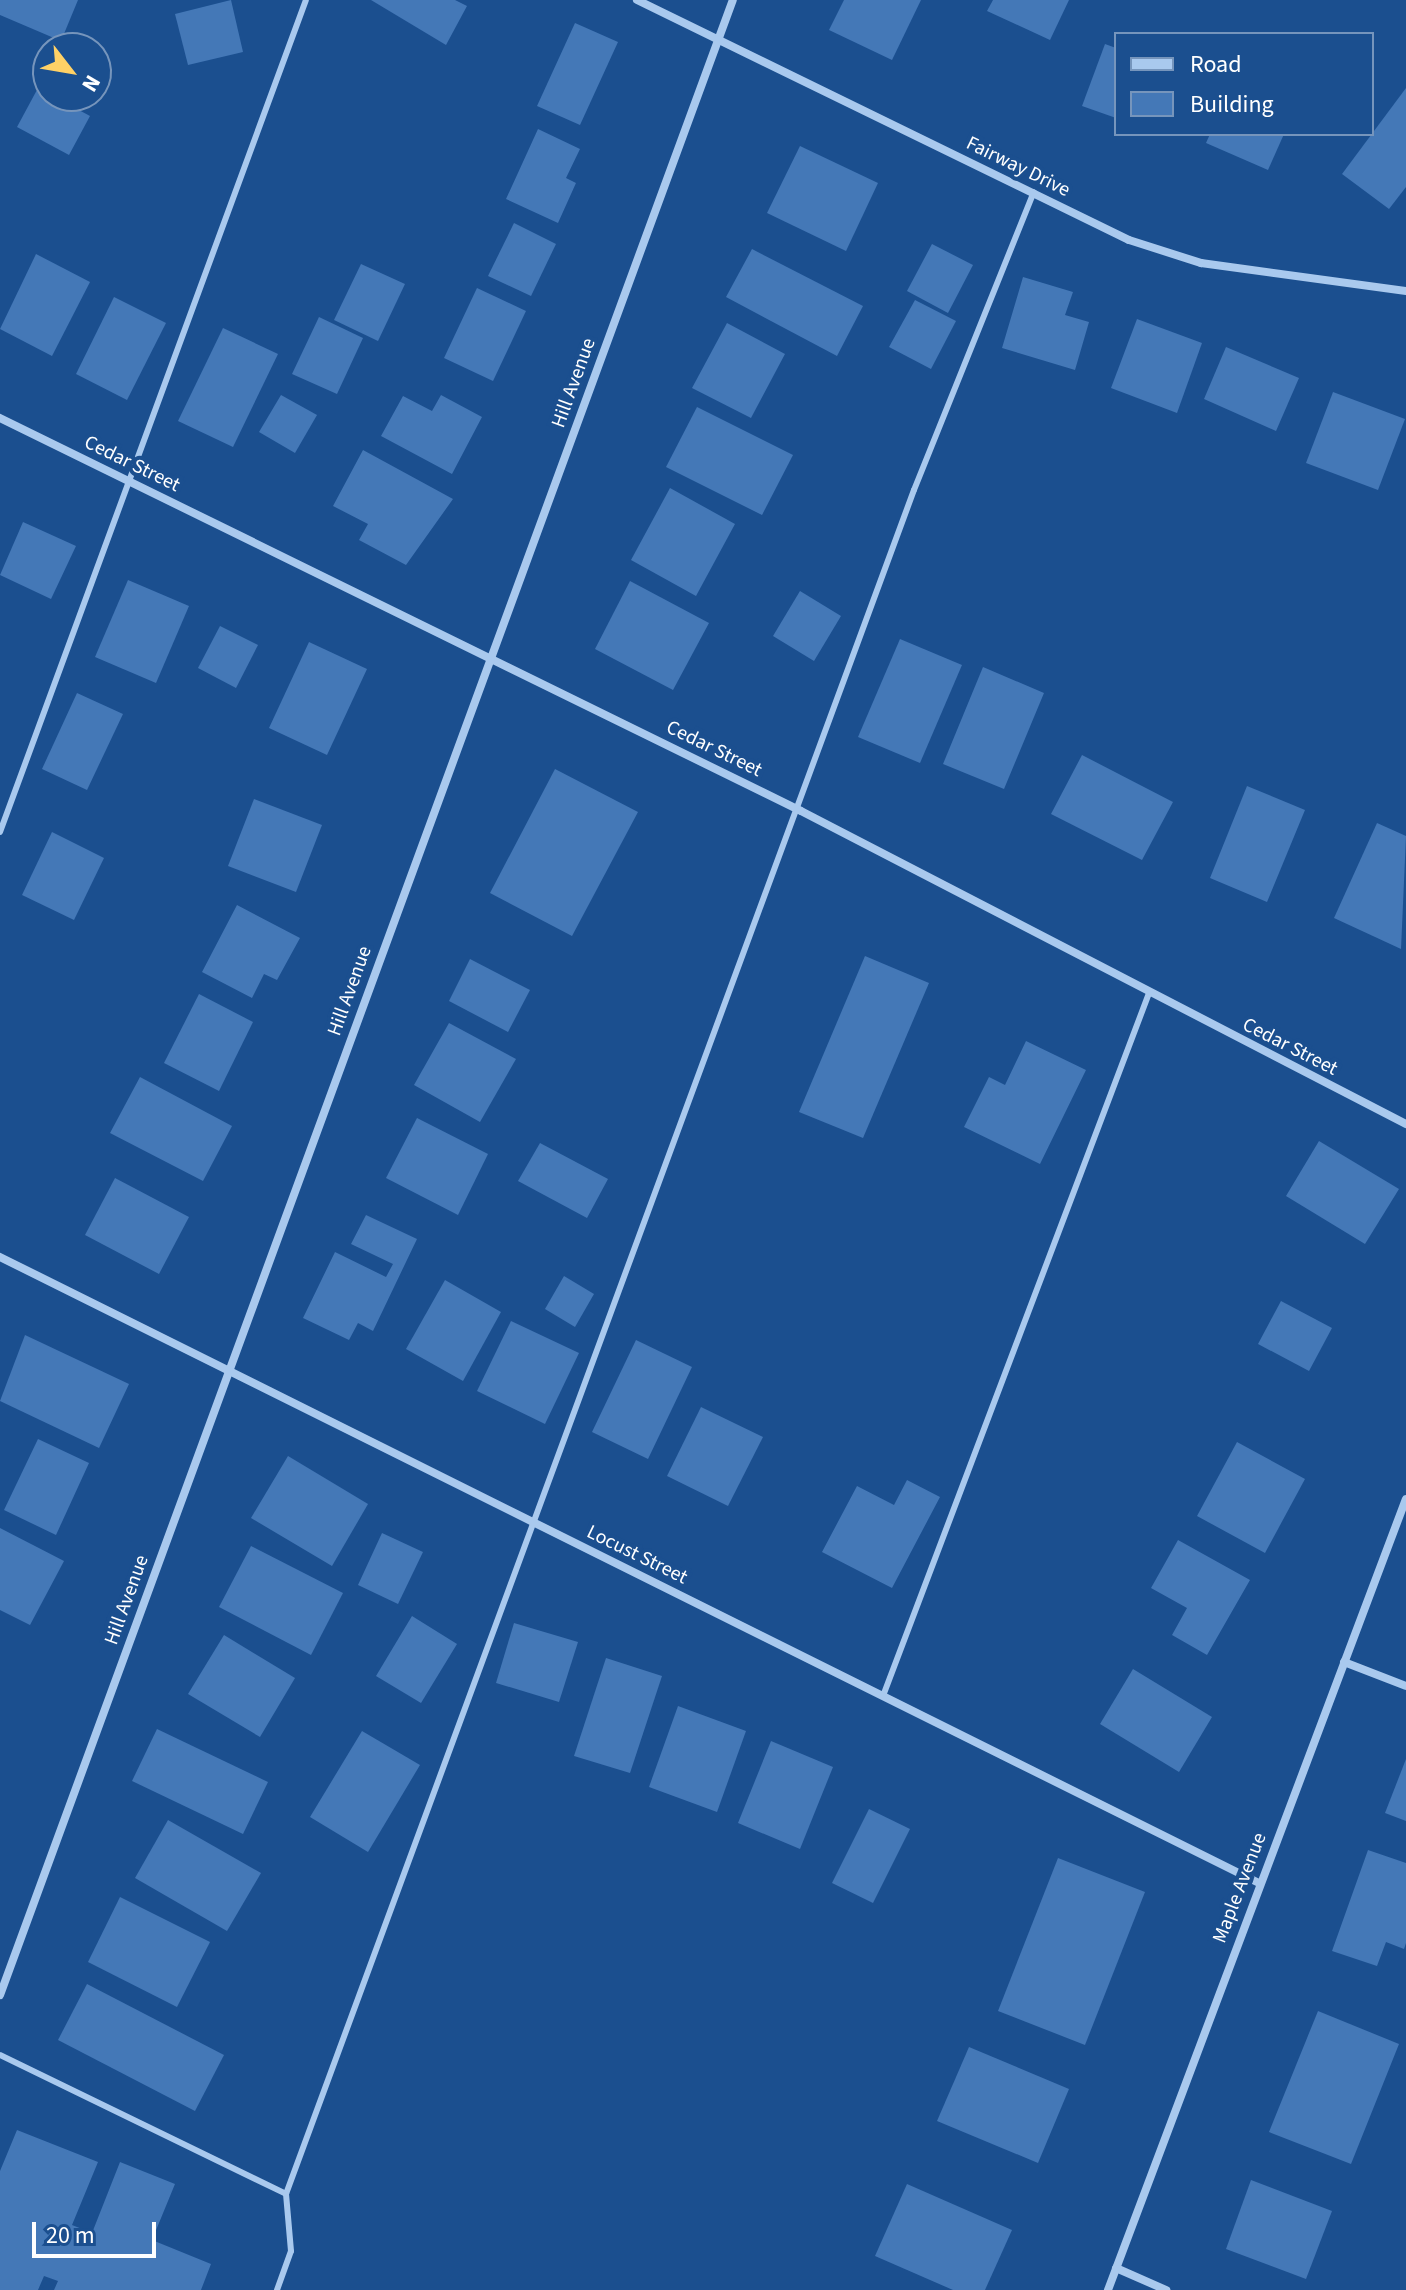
<!DOCTYPE html>
<html>
<head>
<meta charset="utf-8">
<style>
  body { margin:0 }
  #map { position:relative; width:1406px; height:2290px; overflow:hidden; background:#1b4f8f; font-family:"Source Sans 3",sans-serif }
  div>[style] { position:absolute }
  .building>* { inset:0; background:#4478b7 }
  .service>* { height:6px; margin:-3px; padding:0 3px; transform-origin:3px; border-radius:3px; background:#a9c9ee }
  .minor>* { height:8px; margin:-4px; padding:0 4px; transform-origin:4px; border-radius:4px; background:#a9c9ee }
  span { translate:-50% -50%; white-space:nowrap; text-align:center; line-height:1.15; -webkit-text-stroke:8px #1b4f8f; paint-order:stroke }
  .street-label { font-size:20px; color:#fff }
  .legend { position:absolute; left:1114px; top:32px; width:260px; height:104px; box-sizing:border-box; background:#1b4f8f; border:2px solid #7695bc; margin:0; padding:10px 14px; list-style:none; font-size:24px; color:#fff }
  .legend li { display:flex; align-items:center; gap:16px; height:40px }
  .legend b { width:40px; border:2px solid #7695bc }
  .north { position:absolute; left:32px; top:32px; width:80px; height:80px; box-sizing:border-box; background:#1b4f8f; border:2px solid #7695bc; border-radius:50%; rotate:121deg; font-size:22px; font-weight:700; line-height:32px; text-align:center; color:#fff }
  .north::after { content:''; display:block; margin:auto; width:28px; height:36px; background:#ffd166; clip-path:polygon(50% 0,100% 100%,50% 72%,0 100%) }
  .scale { position:absolute; left:32px; top:2222px; width:124px; height:36px; box-sizing:border-box; border:4px solid #fff; border-top:0; padding-left:10px; font-size:24px; line-height:28px; white-space:nowrap; color:#fff; -webkit-text-stroke:6px #1b4f8f; paint-order:stroke }
</style>
</head>
<body>
<div id="map">
  <div class="building">
    <i style="clip-path:polygon(0 0,78px 0,61px 41px,0 15px)"></i>
    <i style="clip-path:polygon(231px 0,243px 52px,188px 65px,175px 14px)"></i>
    <i style="clip-path:polygon(371px 0,455px 0,467px 6px,446px 45px)"></i>
    <i style="clip-path:polygon(844px 0,921px 0,892px 60px,829px 30px)"></i>
    <i style="clip-path:polygon(993px 0,1069px 0,1050px 40px,987px 11px)"></i>
    <i style="clip-path:polygon(575px 23px,618px 42px,580px 125px,537px 106px)"></i>
    <i style="clip-path:polygon(1105px 44px,1116px 48px,1116px 118px,1082px 106px)"></i>
    <i style="clip-path:polygon(38px 88px,90px 116px,69px 155px,17px 127px)"></i>
    <i style="clip-path:polygon(1406px 88px,1406px 187px,1389px 209px,1342px 174px)"></i>
    <i style="clip-path:polygon(538px 129px,580px 149px,566px 178px,576px 183px,558px 223px,506px 199px)"></i>
    <i style="clip-path:polygon(1210px 134px,1284px 134px,1268px 170px,1206px 143px)"></i>
    <i style="clip-path:polygon(800px 146px,878px 183px,846px 251px,767px 213px)"></i>
    <i style="clip-path:polygon(514px 223px,556px 244px,531px 296px,488px 276px)"></i>
    <i style="clip-path:polygon(932px 244px,973px 265px,948px 313px,907px 291px)"></i>
    <i style="clip-path:polygon(752px 249px,863px 306px,837px 356px,726px 297px)"></i>
    <i style="clip-path:polygon(36px 254px,90px 282px,52px 356px,0 329px)"></i>
    <i style="clip-path:polygon(361px 264px,405px 284px,378px 341px,334px 320px)"></i>
    <i style="clip-path:polygon(1023px 277px,1073px 292px,1065px 315px,1089px 322px,1075px 370px,1002px 348px)"></i>
    <i style="clip-path:polygon(477px 288px,526px 311px,493px 381px,444px 358px)"></i>
    <i style="clip-path:polygon(114px 297px,166px 323px,127px 400px,76px 374px)"></i>
    <i style="clip-path:polygon(915px 300px,956px 321px,931px 369px,889px 347px)"></i>
    <i style="clip-path:polygon(319px 317px,363px 338px,337px 394px,292px 374px)"></i>
    <i style="clip-path:polygon(1137px 319px,1202px 343px,1177px 413px,1111px 388px)"></i>
    <i style="clip-path:polygon(727px 323px,785px 354px,751px 418px,692px 388px)"></i>
    <i style="clip-path:polygon(223px 328px,278px 354px,233px 447px,178px 421px)"></i>
    <i style="clip-path:polygon(1226px 347px,1299px 378px,1276px 431px,1204px 399px)"></i>
    <i style="clip-path:polygon(1333px 392px,1405px 419px,1378px 490px,1306px 463px)"></i>
    <i style="clip-path:polygon(281px 395px,317px 415px,295px 453px,259px 432px)"></i>
    <i style="clip-path:polygon(441px 395px,482px 417px,452px 474px,381px 436px,403px 396px,432px 411px)"></i>
    <i style="clip-path:polygon(697px 407px,793px 455px,762px 515px,666px 467px)"></i>
    <i style="clip-path:polygon(363px 450px,453px 499px,406px 565px,359px 540px,368px 524px,333px 506px)"></i>
    <i style="clip-path:polygon(670px 488px,735px 524px,696px 596px,631px 560px)"></i>
    <i style="clip-path:polygon(23px 522px,76px 546px,51px 599px,0 575px)"></i>
    <i style="clip-path:polygon(128px 580px,189px 606px,156px 683px,95px 657px)"></i>
    <i style="clip-path:polygon(630px 581px,709px 623px,673px 690px,595px 649px)"></i>
    <i style="clip-path:polygon(800px 591px,841px 616px,814px 661px,773px 636px)"></i>
    <i style="clip-path:polygon(220px 626px,258px 645px,236px 688px,198px 668px)"></i>
    <i style="clip-path:polygon(900px 639px,962px 665px,920px 763px,858px 737px)"></i>
    <i style="clip-path:polygon(309px 642px,367px 669px,327px 755px,269px 728px)"></i>
    <i style="clip-path:polygon(983px 667px,1044px 693px,1004px 789px,943px 764px)"></i>
    <i style="clip-path:polygon(77px 693px,123px 714px,87px 790px,42px 769px)"></i>
    <i style="clip-path:polygon(1082px 755px,1173px 802px,1142px 860px,1051px 814px)"></i>
    <i style="clip-path:polygon(555px 769px,638px 812px,572px 936px,490px 893px)"></i>
    <i style="clip-path:polygon(1247px 786px,1305px 810px,1267px 902px,1210px 878px)"></i>
    <i style="clip-path:polygon(254px 799px,322px 825px,296px 892px,228px 866px)"></i>
    <i style="clip-path:polygon(1377px 823px,1406px 836px,1401px 949px,1334px 918px)"></i>
    <i style="clip-path:polygon(52px 832px,104px 858px,74px 920px,22px 895px)"></i>
    <i style="clip-path:polygon(237px 905px,300px 938px,277px 980px,264px 974px,252px 998px,202px 972px)"></i>
    <i style="clip-path:polygon(865px 956px,929px 983px,863px 1138px,799px 1112px)"></i>
    <i style="clip-path:polygon(470px 959px,530px 990px,508px 1032px,449px 1001px)"></i>
    <i style="clip-path:polygon(199px 994px,253px 1022px,219px 1091px,164px 1063px)"></i>
    <i style="clip-path:polygon(449px 1023px,516px 1059px,480px 1122px,414px 1085px)"></i>
    <i style="clip-path:polygon(1026px 1041px,1086px 1070px,1040px 1164px,964px 1127px,989px 1077px,1005px 1085px)"></i>
    <i style="clip-path:polygon(140px 1077px,232px 1126px,203px 1181px,110px 1133px)"></i>
    <i style="clip-path:polygon(417px 1118px,488px 1154px,458px 1215px,386px 1178px)"></i>
    <i style="clip-path:polygon(1319px 1141px,1399px 1189px,1365px 1244px,1286px 1196px)"></i>
    <i style="clip-path:polygon(540px 1143px,608px 1179px,587px 1218px,518px 1181px)"></i>
    <i style="clip-path:polygon(115px 1178px,189px 1217px,159px 1274px,85px 1235px)"></i>
    <i style="clip-path:polygon(366px 1215px,417px 1239px,373px 1331px,358px 1323px,349px 1340px,303px 1318px,335px 1252px,386px 1277px,393px 1264px,351px 1244px)"></i>
    <i style="clip-path:polygon(564px 1276px,594px 1294px,575px 1327px,545px 1309px)"></i>
    <i style="clip-path:polygon(445px 1280px,501px 1312px,463px 1381px,406px 1349px)"></i>
    <i style="clip-path:polygon(1281px 1301px,1332px 1328px,1309px 1371px,1258px 1344px)"></i>
    <i style="clip-path:polygon(511px 1321px,579px 1353px,545px 1424px,477px 1391px)"></i>
    <i style="clip-path:polygon(25px 1335px,129px 1384px,99px 1448px,0 1401px)"></i>
    <i style="clip-path:polygon(636px 1340px,692px 1367px,648px 1459px,592px 1432px)"></i>
    <i style="clip-path:polygon(701px 1407px,763px 1437px,728px 1506px,667px 1476px)"></i>
    <i style="clip-path:polygon(38px 1439px,89px 1463px,56px 1535px,4px 1510px)"></i>
    <i style="clip-path:polygon(1237px 1442px,1305px 1479px,1265px 1553px,1197px 1516px)"></i>
    <i style="clip-path:polygon(288px 1456px,368px 1504px,332px 1566px,251px 1518px)"></i>
    <i style="clip-path:polygon(907px 1480px,940px 1497px,892px 1588px,822px 1552px,857px 1486px,894px 1505px)"></i>
    <i style="clip-path:polygon(0 1528px,64px 1561px,30px 1625px,0 1610px)"></i>
    <i style="clip-path:polygon(382px 1533px,423px 1552px,398px 1604px,358px 1585px)"></i>
    <i style="clip-path:polygon(1178px 1540px,1250px 1580px,1207px 1655px,1172px 1635px,1187px 1608px,1151px 1588px)"></i>
    <i style="clip-path:polygon(251px 1546px,343px 1593px,311px 1655px,219px 1607px)"></i>
    <i style="clip-path:polygon(412px 1616px,457px 1644px,421px 1703px,376px 1676px)"></i>
    <i style="clip-path:polygon(514px 1623px,578px 1642px,559px 1702px,496px 1683px)"></i>
    <i style="clip-path:polygon(224px 1635px,295px 1678px,260px 1737px,188px 1694px)"></i>
    <i style="clip-path:polygon(606px 1658px,662px 1676px,630px 1773px,574px 1756px)"></i>
    <i style="clip-path:polygon(1133px 1669px,1212px 1717px,1179px 1772px,1100px 1724px)"></i>
    <i style="clip-path:polygon(678px 1706px,746px 1731px,717px 1812px,649px 1787px)"></i>
    <i style="clip-path:polygon(157px 1729px,268px 1782px,243px 1834px,132px 1781px)"></i>
    <i style="clip-path:polygon(362px 1731px,420px 1765px,368px 1852px,310px 1817px)"></i>
    <i style="clip-path:polygon(771px 1741px,833px 1767px,800px 1849px,738px 1823px)"></i>
    <i style="clip-path:polygon(1406px 1759px,1406px 1821px,1385px 1813px)"></i>
    <i style="clip-path:polygon(869px 1809px,910px 1829px,873px 1903px,832px 1883px)"></i>
    <i style="clip-path:polygon(168px 1820px,261px 1873px,227px 1931px,135px 1878px)"></i>
    <i style="clip-path:polygon(1368px 1850px,1406px 1863px,1406px 1943px,1404px 1949px,1386px 1942px,1377px 1966px,1332px 1951px)"></i>
    <i style="clip-path:polygon(1058px 1858px,1145px 1892px,1085px 2045px,998px 2011px)"></i>
    <i style="clip-path:polygon(120px 1897px,210px 1942px,177px 2007px,88px 1962px)"></i>
    <i style="clip-path:polygon(87px 1984px,224px 2055px,195px 2111px,58px 2040px)"></i>
    <i style="clip-path:polygon(1318px 2011px,1399px 2044px,1351px 2164px,1269px 2132px)"></i>
    <i style="clip-path:polygon(969px 2047px,1069px 2089px,1038px 2163px,937px 2121px)"></i>
    <i style="clip-path:polygon(17px 2130px,98px 2162px,72px 2225px,92px 2233px,120px 2162px,175px 2184px,152px 2240px,211px 2264px,201px 2290px,54px 2290px,58px 2281px,44px 2276px,38px 2290px,0 2290px,0 2171px)"></i>
    <i style="clip-path:polygon(1251px 2180px,1332px 2211px,1306px 2279px,1226px 2249px)"></i>
    <i style="clip-path:polygon(907px 2184px,1012px 2230px,985px 2290px,953px 2290px,875px 2256px)"></i>
  </div>
  <div class="service">
    <i style="left:0;top:832px;width:886px;rotate:-69.81deg"></i>
    <i style="left:883px;top:1696px;width:752px;rotate:-69.27deg"></i>
    <i style="left:0;top:2055px;width:318px;rotate:25.9deg"></i>
    <i style="left:277px;top:2290px;width:41px;rotate:-70.3deg"></i>
    <i style="left:291px;top:2251px;width:57px;rotate:-95deg"></i>
    <i style="left:286px;top:2194px;width:1816px;rotate:-69.77deg"></i>
    <i style="left:914px;top:490px;width:321px;rotate:-68.1deg"></i>
  </div>
  <div class="minor">
    <i style="left:637px;top:0;width:547px;rotate:26deg"></i>
    <i style="left:1129px;top:240px;width:76px;rotate:17.7deg"></i>
    <i style="left:1201px;top:263px;width:207px;rotate:7.8deg"></i>
    <i style="left:0;top:418px;width:892px;rotate:26.13deg"></i>
    <i style="left:801px;top:811px;width:681px;rotate:27.36deg"></i>
    <i style="left:0;top:1257px;width:1406px;rotate:26.44deg"></i>
    <i style="left:1344px;top:1662px;width:66px;rotate:21.2deg"></i>
    <i style="left:0;top:1995px;width:2125px;rotate:-69.83deg"></i>
    <i style="left:1116px;top:2268px;width:55px;rotate:23.7deg"></i>
    <i style="left:1108px;top:2290px;width:845px;rotate:-69.36deg"></i>
  </div>
  <div class="street-label">
    <span style="left:1018px;top:167px;rotate:26deg">Fairway Drive</span>
    <span style="left:574px;top:383px;rotate:-70deg">Hill Avenue</span>
    <span style="left:132px;top:464px;rotate:26deg">Cedar Street</span>
    <span style="left:714px;top:749px;rotate:26deg">Cedar Street</span>
    <span style="left:350px;top:991px;rotate:-70deg">Hill Avenue</span>
    <span style="left:1290px;top:1047px;rotate:27deg">Cedar Street</span>
    <span style="left:637px;top:1555px;rotate:26deg">Locust Street</span>
    <span style="left:127px;top:1600px;rotate:-70deg">Hill Avenue</span>
    <span style="left:1240px;top:1888px;rotate:-69deg">Maple Avenue</span>
  </div>
  <ul class="legend">
  <li><b style="height:10px;background:#a9c9ee"></b>Road</li>
  <li><b style="height:22px;background:#4478b7"></b>Building</li>
  </ul>
  <div class="north">N</div>
  <div class="scale">20 m</div>
</div>
</body>
</html>
